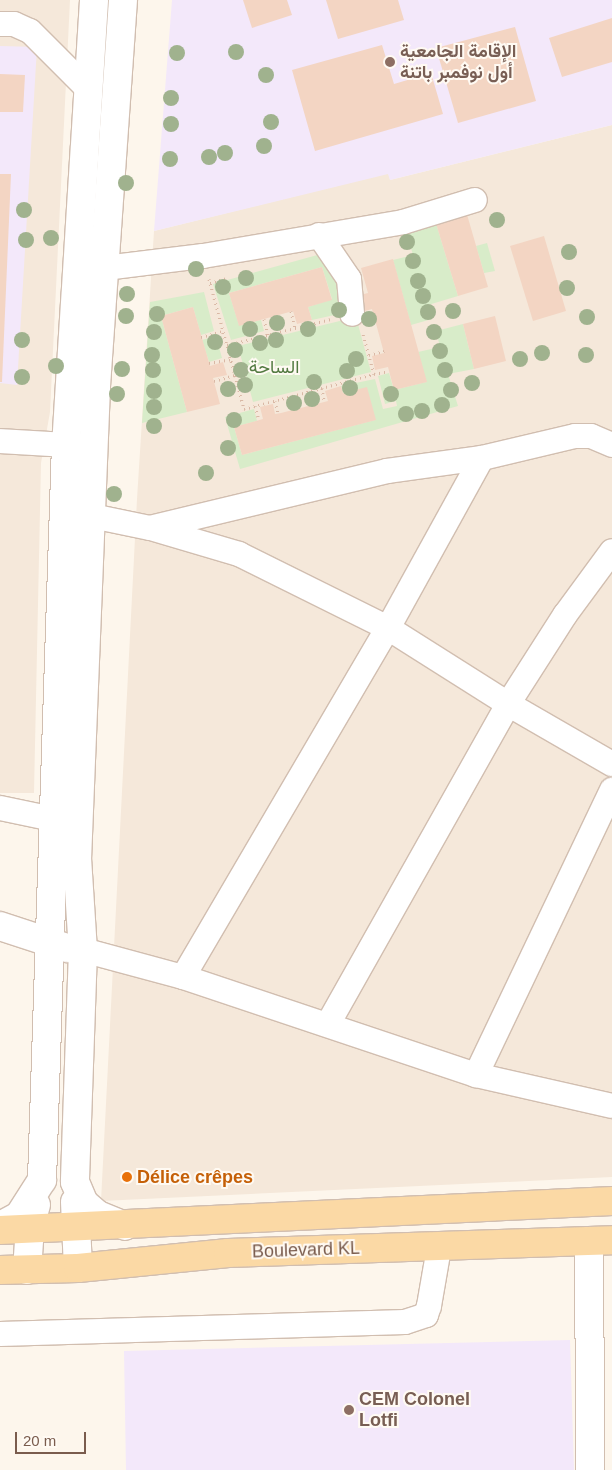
<!DOCTYPE html>
<html>
<head>
<meta charset="utf-8">
<style>
  body { margin:0 }
  #map { position:relative; width:612px; height:1470px; overflow:hidden; background:#fdf6ec; font-family:Arial,Vazirmatn,sans-serif }
  div>[style] { position:absolute }
  .residential>* { inset:0; background:#f5e8da }
  .education>* { inset:0; background:#f3e8fa }
  .green>* { inset:0; background:#d8ecc9 }
  .building>* { inset:0; background:#f3d5c3 }
  .path>* { height:3px; margin-top:-1.5px; transform-origin:0; background:repeating-linear-gradient(90deg,#d9b8a5 0 1px,transparent 0 5px) }
  .roads { filter:drop-shadow(1px 0 #d1beb0) drop-shadow(-1px 0 #d1beb0) drop-shadow(0 1px #d1beb0) drop-shadow(0 -1px #d1beb0) }
  .street>* { height:24px; margin:-12px; padding:0 12px; transform-origin:12px; border-radius:12px; background:#fff }
  .secondary>* { height:28px; margin:-14px; padding:0 14px; transform-origin:14px; border-radius:14px; background:#fff }
  .primary>* { height:28px; margin:-14px; padding:0 14px; transform-origin:14px; border-radius:14px; background:#fbd9a5 }
  .trees>* { width:16px; height:16px; margin:-8px; border-radius:50%; background:#a0b28e }
  .dots>* { width:14px; height:14px; translate:-50% -50%; box-sizing:border-box; border:2px solid #fffaf3; border-radius:50% }
  span { translate:-50% -50%; white-space:nowrap; text-align:center; line-height:1.15; -webkit-text-stroke:4px #fffaf3; paint-order:stroke }
  .education-label { font-size:18px; color:#785e54; font-weight:700 }
  .left { translate:0 -50%; text-align:left }
  .park-label { font-size:18px; color:#537a41 }
  .food-label { font-size:18px; color:#c56008; font-weight:700 }
  .street-label { font-size:18px; color:#7a5c4d }
  .scale { position:absolute; left:15px; top:1432px; width:71px; height:22px; box-sizing:border-box; border:2px solid #7a5c4d; border-top:0; padding-left:6px; font-size:15px; line-height:18px; white-space:nowrap; color:#7a5c4d; -webkit-text-stroke:4px #fffaf3; paint-order:stroke }
</style>
</head>
<body>
<div id="map">
  <div class="residential">
    <i style="clip-path:polygon(0 0,70px 0,50px 412px,41px 463px,34px 793px,0 793px)"></i>
    <i style="clip-path:polygon(612px 125px,612px 1177px,101px 1201px,137px 499px,154px 231px,389px 173px,390px 180px)"></i>
  </div>
  <div class="education">
    <i style="clip-path:polygon(172px 0,612px 0,612px 125px,390px 180px,388px 174px,154px 231px)"></i>
    <i style="clip-path:polygon(0 46px,37px 47px,17px 385px,0 383px)"></i>
    <i style="clip-path:polygon(570px 1340px,574px 1470px,126px 1470px,124px 1351px)"></i>
  </div>
  <div class="green">
    <i style="clip-path:polygon(435px 220px,458px 296px,428px 305px,432px 319px,411px 325px,393px 260px,413px 255px,406px 231px)"></i>
    <i style="clip-path:polygon(487px 243px,495px 271px,484px 273px,476px 246px)"></i>
    <i style="clip-path:polygon(321px 254px,341px 280px,348px 312px,312px 320px,308px 307px,332px 299px,322px 267px,229px 293px,239px 325px,261px 320px,264px 331px,231px 340px,213px 284px)"></i>
    <i style="clip-path:polygon(204px 292px,214px 331px,201px 335px,193px 307px,161px 316px,187px 412px,142px 423px,150px 302px)"></i>
    <i style="clip-path:polygon(356px 317px,371px 372px,253px 402px,238px 346px)"></i>
    <i style="clip-path:polygon(463px 324px,474px 369px,448px 374px,458px 406px,240px 469px,225px 417px,254px 409px,257px 421px,234px 427px,242px 455px,375px 420px,343px 393px,341px 386px,375px 379px,383px 409px,397px 406px,396px 401px,385px 404px,378px 376px,389px 373px,394px 390px,426px 382px,418px 352px,440px 347px,436px 331px)"></i>
    <i style="clip-path:polygon(216px 336px,222px 358px,209px 362px,202px 340px)"></i>
  </div>
  <div class="building">
    <i style="clip-path:polygon(243px 0,287px 0,292px 15px,252px 28px)"></i>
    <i style="clip-path:polygon(326px 0,398px 0,404px 20px,338px 39px)"></i>
    <i style="clip-path:polygon(612px 18px,612px 62px,562px 77px,549px 38px)"></i>
    <i style="clip-path:polygon(515px 27px,536px 101px,458px 123px,436px 48px)"></i>
    <i style="clip-path:polygon(382px 45px,394px 84px,431px 73px,443px 114px,315px 151px,292px 70px)"></i>
    <i style="clip-path:polygon(0 74px,25px 75px,23px 112px,0 112px)"></i>
    <i style="clip-path:polygon(0 174px,11px 174px,2px 382px,0 382px)"></i>
    <i style="clip-path:polygon(466px 211px,488px 287px,458px 296px,435px 220px)"></i>
    <i style="clip-path:polygon(544px 236px,566px 311px,533px 321px,510px 246px)"></i>
    <i style="clip-path:polygon(393px 259px,427px 382px,394px 390px,388px 367px,375px 370px,372px 356px,384px 353px,372px 309px,361px 312px,356px 296px,368px 293px,361px 268px)"></i>
    <i style="clip-path:polygon(322px 267px,332px 300px,308px 307px,312px 320px,297px 324px,293px 311px,239px 326px,229px 293px)"></i>
    <i style="clip-path:polygon(193px 307px,210px 366px,223px 362px,227px 375px,213px 378px,220px 404px,187px 412px,161px 316px)"></i>
    <i style="clip-path:polygon(495px 316px,506px 361px,474px 369px,463px 324px)"></i>
    <i style="clip-path:polygon(341px 386px,343px 393px,367px 387px,376px 420px,242px 455px,234px 427px,263px 419px,260px 407px,273px 404px,275px 414px,281px 413px,328px 401px,325px 391px)"></i>
  </div>
  <div class="path">
    <i style="left:209px;top:279px;width:135px;rotate:74.9deg"></i>
    <i style="left:244px;top:409px;width:135px;rotate:-15.1deg"></i>
    <i style="left:374px;top:374px;width:41px;rotate:-105.4deg"></i>
    <i style="left:210px;top:283px;width:18px;rotate:-16deg"></i>
    <i style="left:291px;top:311px;width:17px;rotate:77deg"></i>
    <i style="left:264px;top:319px;width:16px;rotate:76deg"></i>
    <i style="left:201px;top:337px;width:23px;rotate:-15deg"></i>
    <i style="left:227px;top:345px;width:107px;rotate:-14deg"></i>
    <i style="left:369px;top:355px;width:16px;rotate:-15deg"></i>
    <i style="left:209px;top:363px;width:22px;rotate:-10deg"></i>
    <i style="left:374px;top:374px;width:15px;rotate:-11deg"></i>
    <i style="left:214px;top:381px;width:22px;rotate:-16deg"></i>
    <i style="left:322px;top:388px;width:13px;rotate:81deg"></i>
    <i style="left:275px;top:401px;width:12px;rotate:76deg"></i>
    <i style="left:255px;top:406px;width:15px;rotate:74deg"></i>
  </div>
  <div class="roads">
    <div class="street">
      <i style="left:0;top:24px;width:14px"></i>
      <i style="left:14px;top:24px;width:17px;rotate:24deg"></i>
      <i style="left:30px;top:31px;width:82px;rotate:45deg"></i>
      <i style="left:319px;top:235px;width:53px;rotate:55.7deg"></i>
      <i style="left:349px;top:279px;width:35px;rotate:85deg"></i>
      <i style="left:105px;top:268px;width:99px;rotate:-7deg"></i>
      <i style="left:203px;top:256px;width:203px;rotate:-9.6deg"></i>
      <i style="left:403px;top:222px;width:75px;rotate:-17deg"></i>
      <i style="left:0;top:441px;width:85px;rotate:3.4deg"></i>
      <i style="left:92px;top:516px;width:59px;rotate:11.7deg"></i>
      <i style="left:150px;top:528px;width:244px;rotate:-13.5deg"></i>
      <i style="left:387px;top:471px;width:96px;rotate:-7.8deg"></i>
      <i style="left:482px;top:458px;width:96px;rotate:-13.3deg"></i>
      <i style="left:575px;top:436px;width:16px"></i>
      <i style="left:591px;top:436px;width:23px;rotate:23deg"></i>
      <i style="left:154px;top:529px;width:89px;rotate:16.4deg"></i>
      <i style="left:239px;top:554px;width:166px;rotate:26.4deg"></i>
      <i style="left:388px;top:628px;width:142px;rotate:32.3deg"></i>
      <i style="left:508px;top:704px;width:120px;rotate:30deg"></i>
      <i style="left:0;top:808px;width:54px;rotate:11.7deg"></i>
      <i style="left:83px;top:950px;width:104px;rotate:15.1deg"></i>
      <i style="left:183px;top:977px;width:309px;rotate:18.5deg"></i>
      <i style="left:476px;top:1075px;width:139px;rotate:12.8deg"></i>
      <i style="left:183px;top:977px;width:405px;rotate:-59.6deg"></i>
      <i style="left:388px;top:628px;width:194px;rotate:-61.1deg"></i>
      <i style="left:328px;top:1024px;width:367px;rotate:-60.6deg"></i>
      <i style="left:508px;top:704px;width:106px;rotate:-57.4deg"></i>
      <i style="left:565px;top:615px;width:79px;rotate:-53.7deg"></i>
      <i style="left:476px;top:1075px;width:316px;rotate:-64.5deg"></i>
      <i style="left:0;top:1334px;width:405px;rotate:-1.7deg"></i>
      <i style="left:405px;top:1322px;width:22px;rotate:-18deg"></i>
      <i style="left:426px;top:1315px;width:9px;rotate:-72deg"></i>
      <i style="left:429px;top:1306px;width:59px;rotate:-80.2deg"></i>
    </div>
    <div class="secondary">
      <i style="left:123px;top:0;width:388px;rotate:94deg"></i>
      <i style="left:96px;top:387px;width:471px;rotate:92.3deg"></i>
      <i style="left:77px;top:858px;width:92px;rotate:86.3deg"></i>
      <i style="left:83px;top:950px;width:232px;rotate:92deg"></i>
      <i style="left:75px;top:1182px;width:23px;rotate:67deg"></i>
      <i style="left:84px;top:1203px;width:18px;rotate:41deg"></i>
      <i style="left:98px;top:1215px;width:29px;rotate:22deg"></i>
      <i style="left:0;top:926px;width:71px;rotate:18.2deg"></i>
      <i style="left:75px;top:1202px;width:66px;rotate:87.4deg"></i>
      <i style="left:0;top:1226px;width:21px;rotate:-28deg"></i>
      <i style="left:19px;top:1216px;width:43px;rotate:-57.4deg"></i>
      <i style="left:42px;top:1180px;width:734px;rotate:-88.13deg"></i>
      <i style="left:66px;top:446px;width:447px;rotate:-86.4deg"></i>
      <i style="left:589px;top:1241px;width:229px;rotate:89.7deg"></i>
      <i style="left:27px;top:1270px;width:43px;rotate:-86deg"></i>
      <i style="left:30px;top:1227px;width:23px;rotate:-75deg"></i>
    </div>
    <div class="primary">
      <i style="left:0;top:1230px;width:613px;rotate:-2.71deg"></i>
      <i style="left:0;top:1270px;width:78px;rotate:-1.5deg"></i>
      <i style="left:78px;top:1268px;width:151px;rotate:-5.7deg"></i>
      <i style="left:228px;top:1253px;width:384px;rotate:-1.9deg"></i>
    </div>
  </div>
  <div class="trees">
    <i style="left:236px;top:52px"></i>
    <i style="left:177px;top:53px"></i>
    <i style="left:266px;top:75px"></i>
    <i style="left:171px;top:98px"></i>
    <i style="left:271px;top:122px"></i>
    <i style="left:171px;top:124px"></i>
    <i style="left:264px;top:146px"></i>
    <i style="left:225px;top:153px"></i>
    <i style="left:209px;top:157px"></i>
    <i style="left:170px;top:159px"></i>
    <i style="left:126px;top:183px"></i>
    <i style="left:24px;top:210px"></i>
    <i style="left:497px;top:220px"></i>
    <i style="left:51px;top:238px"></i>
    <i style="left:26px;top:240px"></i>
    <i style="left:407px;top:242px"></i>
    <i style="left:569px;top:252px"></i>
    <i style="left:413px;top:261px"></i>
    <i style="left:196px;top:269px"></i>
    <i style="left:246px;top:278px"></i>
    <i style="left:418px;top:281px"></i>
    <i style="left:223px;top:287px"></i>
    <i style="left:567px;top:288px"></i>
    <i style="left:127px;top:294px"></i>
    <i style="left:423px;top:296px"></i>
    <i style="left:339px;top:310px"></i>
    <i style="left:453px;top:311px"></i>
    <i style="left:428px;top:312px"></i>
    <i style="left:157px;top:314px"></i>
    <i style="left:126px;top:316px"></i>
    <i style="left:587px;top:317px"></i>
    <i style="left:369px;top:319px"></i>
    <i style="left:277px;top:323px"></i>
    <i style="left:250px;top:329px"></i>
    <i style="left:308px;top:329px"></i>
    <i style="left:154px;top:332px"></i>
    <i style="left:434px;top:332px"></i>
    <i style="left:22px;top:340px"></i>
    <i style="left:276px;top:340px"></i>
    <i style="left:215px;top:342px"></i>
    <i style="left:260px;top:343px"></i>
    <i style="left:235px;top:350px"></i>
    <i style="left:440px;top:351px"></i>
    <i style="left:542px;top:353px"></i>
    <i style="left:152px;top:355px"></i>
    <i style="left:586px;top:355px"></i>
    <i style="left:356px;top:359px"></i>
    <i style="left:520px;top:359px"></i>
    <i style="left:56px;top:366px"></i>
    <i style="left:122px;top:369px"></i>
    <i style="left:153px;top:370px"></i>
    <i style="left:241px;top:370px"></i>
    <i style="left:445px;top:370px"></i>
    <i style="left:347px;top:371px"></i>
    <i style="left:22px;top:377px"></i>
    <i style="left:314px;top:382px"></i>
    <i style="left:472px;top:383px"></i>
    <i style="left:245px;top:385px"></i>
    <i style="left:350px;top:388px"></i>
    <i style="left:228px;top:389px"></i>
    <i style="left:451px;top:390px"></i>
    <i style="left:154px;top:391px"></i>
    <i style="left:117px;top:394px"></i>
    <i style="left:391px;top:394px"></i>
    <i style="left:312px;top:399px"></i>
    <i style="left:294px;top:403px"></i>
    <i style="left:442px;top:405px"></i>
    <i style="left:154px;top:407px"></i>
    <i style="left:422px;top:411px"></i>
    <i style="left:406px;top:414px"></i>
    <i style="left:234px;top:420px"></i>
    <i style="left:154px;top:426px"></i>
    <i style="left:228px;top:448px"></i>
    <i style="left:206px;top:473px"></i>
    <i style="left:114px;top:494px"></i>
  </div>
  <div class="dots">
    <i style="left:390px;top:62px;background:#8d6e63"></i>
    <i style="left:127px;top:1177px;background:#e8710a"></i>
    <i style="left:349px;top:1410px;background:#8d6e63"></i>
  </div>
  <div class="education-label">
    <span class="left" style="left:400px;top:62px">الإقامة الجامعية<br>أول نوفمبر باتنة</span>
    <span class="left" style="left:359px;top:1410px">CEM Colonel<br>Lotfi</span>
  </div>
  <div class="park-label">
    <span style="left:274px;top:367px">الساحة</span>
  </div>
  <div class="food-label">
    <span class="left" style="left:137px;top:1177px">Délice crêpes</span>
  </div>
  <div class="street-label">
    <span style="left:306px;top:1250px;rotate:-2deg">Boulevard KL</span>
  </div>
  <div class="scale">20 m</div>
</div>
</body>
</html>
